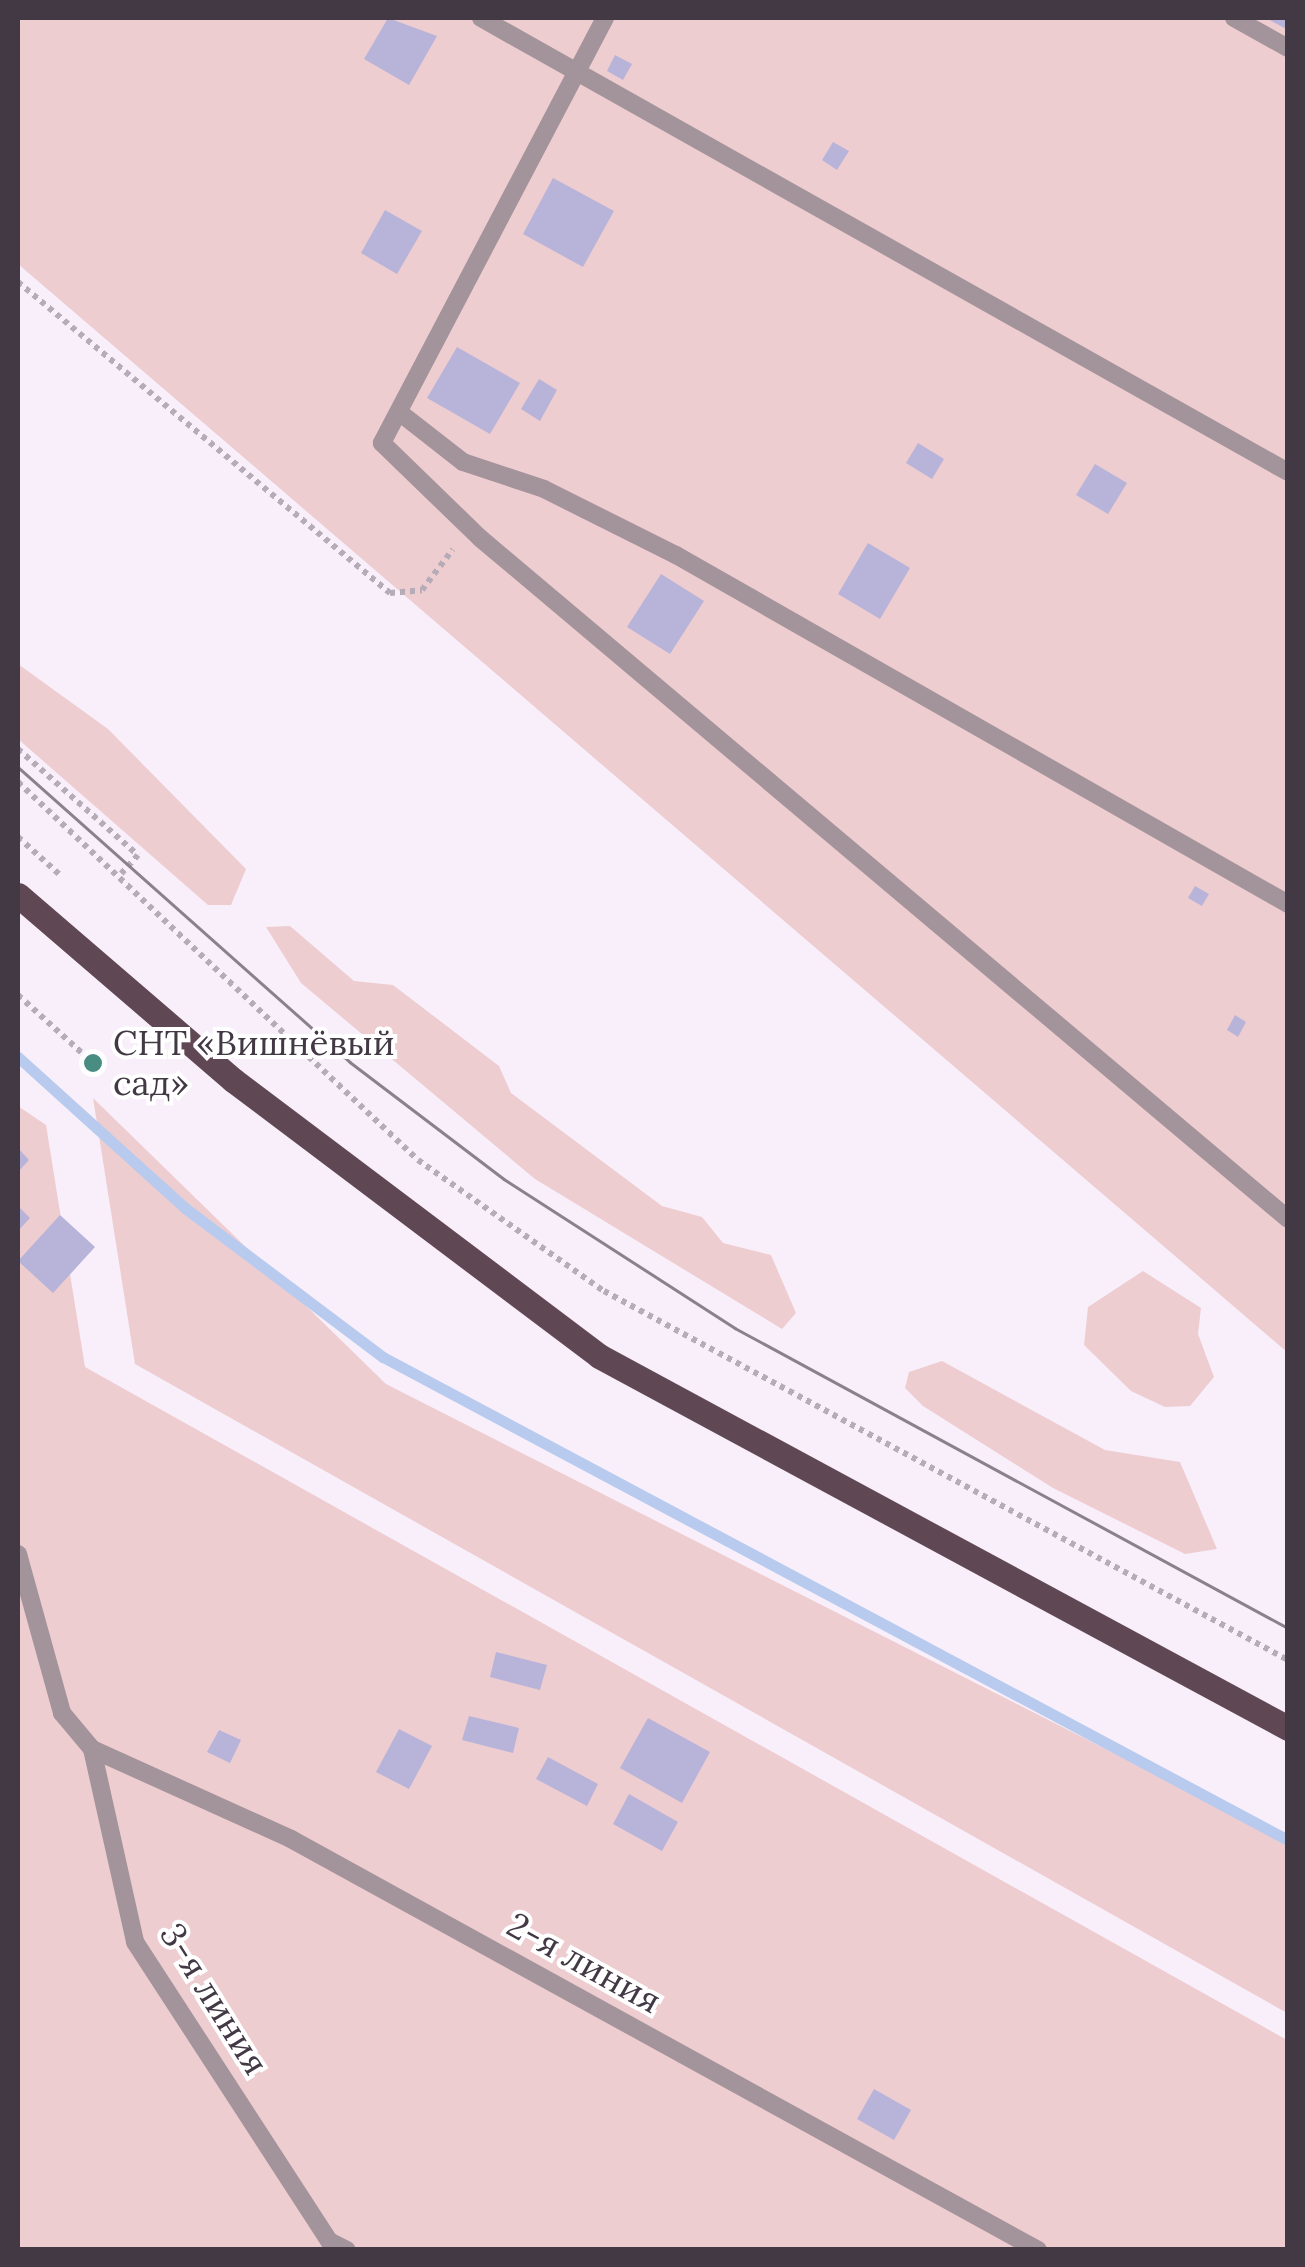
<!DOCTYPE html>
<html>
<head>
<meta charset="utf-8">
<style>
  body { margin:0 }
  #map { position:relative; width:1305px; height:2267px; overflow:hidden; background:#f8effb; font-family:Lora,serif }
  div>[style] { position:absolute }
  .green>* { inset:0; background:#eecdd0 }
  .stream>* { height:11px; margin:-5.5px; padding:0 5.5px; transform-origin:5.5px; border-radius:5.5px; background:#b8cbee }
  .building>* { inset:0; background:#b8b3d9 }
  .path>* { height:6px; margin-top:-3px; transform-origin:0; background:repeating-linear-gradient(90deg,#b5acb8 0 5px,transparent 0 10px) }
  .service>* { height:18px; margin:-9px; padding:0 9px; transform-origin:9px; border-radius:9px; background:#a3939b }
  .primary>* { height:25px; margin:-12.5px; padding:0 12.5px; transform-origin:12.5px; border-radius:12.5px; background:#604754 }
  .tram>* { height:2.5px; margin:-1.25px; padding:0 1.25px; transform-origin:1.25px; border-radius:1.25px; background:#8a818d }
  .dots>* { width:28px; height:28px; translate:-50% -50%; box-sizing:border-box; border:5px solid #fff; border-radius:50% }
  span { translate:-50% -50%; white-space:nowrap; text-align:center; line-height:1.15; -webkit-text-stroke:8px #fff; paint-order:stroke }
  .poi-label { font-size:35px; color:#423945 }
  .left { translate:0 -50%; text-align:left }
  .street-label { font-size:35px; color:#423945 }
  .frame { position:absolute; inset:0; border:20px solid #423945; pointer-events:none }
</style>
</head>
<body>
<div id="map">
  <div class="green">
    <i style="clip-path:polygon(18px 18px,1287px 18px,1287px 1352px,18px 264px)"></i>
    <i style="clip-path:polygon(18px 664px,108px 729px,246px 869px,231px 905px,208px 905px,18px 739px)"></i>
    <i style="clip-path:polygon(290px 926px,354px 981px,393px 985px,499px 1066px,511px 1093px,662px 1206px,702px 1217px,723px 1243px,771px 1255px,796px 1313px,782px 1329px,535px 1179px,301px 983px,266px 927px)"></i>
    <i style="clip-path:polygon(93px 1098px,386px 1384px,1287px 1841px,1287px 2013px,135px 1364px)"></i>
    <i style="clip-path:polygon(18px 1106px,46px 1125px,85px 1367px,1287px 2040px,1287px 2249px,18px 2249px)"></i>
    <i style="clip-path:polygon(1143px 1271px,1201px 1308px,1198px 1334px,1214px 1377px,1190px 1406px,1165px 1407px,1131px 1391px,1084px 1345px,1088px 1307px)"></i>
    <i style="clip-path:polygon(942px 1361px,1105px 1450px,1180px 1462px,1217px 1549px,1185px 1554px,1053px 1488px,923px 1406px,905px 1388px,909px 1372px)"></i>
  </div>
  <div class="stream">
    <i style="left:18px;top:1057px;width:225px;rotate:42.1deg"></i>
    <i style="left:185px;top:1208px;width:248px;rotate:37deg"></i>
    <i style="left:383px;top:1357px;width:1026px;rotate:28.09deg"></i>
  </div>
  <div class="building">
    <i style="clip-path:polygon(388px 18px,437px 36px,409px 85px,364px 59px)"></i>
    <i style="clip-path:polygon(1266px 18px,1288px 18px,1288px 30px)"></i>
    <i style="clip-path:polygon(615px 55px,632px 64px,623px 80px,607px 71px)"></i>
    <i style="clip-path:polygon(833px 142px,849px 151px,837px 170px,822px 160px)"></i>
    <i style="clip-path:polygon(553px 178px,614px 211px,583px 267px,523px 234px)"></i>
    <i style="clip-path:polygon(385px 210px,422px 231px,397px 274px,361px 253px)"></i>
    <i style="clip-path:polygon(457px 347px,520px 383px,490px 434px,427px 398px)"></i>
    <i style="clip-path:polygon(539px 379px,557px 390px,540px 421px,521px 409px)"></i>
    <i style="clip-path:polygon(918px 443px,944px 459px,932px 479px,906px 463px)"></i>
    <i style="clip-path:polygon(1095px 464px,1127px 483px,1108px 514px,1076px 495px)"></i>
    <i style="clip-path:polygon(868px 543px,910px 568px,880px 619px,838px 594px)"></i>
    <i style="clip-path:polygon(661px 574px,704px 601px,670px 654px,627px 627px)"></i>
    <i style="clip-path:polygon(1195px 886px,1209px 894px,1202px 906px,1188px 898px)"></i>
    <i style="clip-path:polygon(1235px 1015px,1246px 1022px,1238px 1037px,1227px 1030px)"></i>
    <i style="clip-path:polygon(18px 1148px,29px 1160px,18px 1172px)"></i>
    <i style="clip-path:polygon(18px 1206px,30px 1218px,18px 1231px)"></i>
    <i style="clip-path:polygon(60px 1215px,95px 1247px,53px 1293px,18px 1261px)"></i>
    <i style="clip-path:polygon(496px 1652px,547px 1665px,540px 1690px,490px 1677px)"></i>
    <i style="clip-path:polygon(469px 1716px,519px 1728px,513px 1753px,462px 1740px)"></i>
    <i style="clip-path:polygon(648px 1718px,710px 1752px,682px 1803px,620px 1768px)"></i>
    <i style="clip-path:polygon(399px 1729px,432px 1746px,409px 1789px,376px 1772px)"></i>
    <i style="clip-path:polygon(219px 1730px,241px 1740px,230px 1763px,207px 1752px)"></i>
    <i style="clip-path:polygon(548px 1757px,598px 1784px,587px 1806px,536px 1779px)"></i>
    <i style="clip-path:polygon(629px 1794px,678px 1822px,662px 1851px,613px 1824px)"></i>
    <i style="clip-path:polygon(874px 2089px,911px 2110px,894px 2140px,857px 2119px)"></i>
  </div>
  <div class="path">
    <i style="left:18px;top:282px;width:485px;rotate:39.9deg"></i>
    <i style="left:390px;top:593px;width:32px;rotate:-5deg"></i>
    <i style="left:422px;top:590px;width:51px;rotate:-52.9deg"></i>
    <i style="left:18px;top:749px;width:160px;rotate:41.5deg"></i>
    <i style="left:138px;top:855px;width:25px;rotate:132deg"></i>
    <i style="left:18px;top:782px;width:550px;rotate:43.38deg"></i>
    <i style="left:418px;top:1160px;width:228px;rotate:35.2deg"></i>
    <i style="left:604px;top:1291px;width:777px;rotate:28.35deg"></i>
    <i style="left:18px;top:837px;width:57px;rotate:42.1deg"></i>
    <i style="left:18px;top:995px;width:101px;rotate:42.2deg"></i>
  </div>
  <div class="service">
    <i style="left:481px;top:18px;width:926px;rotate:29.36deg"></i>
    <i style="left:605px;top:18px;width:480px;rotate:117.7deg"></i>
    <i style="left:382px;top:443px;width:136px;rotate:44.1deg"></i>
    <i style="left:480px;top:538px;width:1057px;rotate:40.12deg"></i>
    <i style="left:1234px;top:18px;width:62px;rotate:29.1deg"></i>
    <i style="left:399px;top:412px;width:81px;rotate:38deg"></i>
    <i style="left:463px;top:462px;width:85px;rotate:18.4deg"></i>
    <i style="left:544px;top:489px;width:148px;rotate:26.6deg"></i>
    <i style="left:676px;top:555px;width:705px;rotate:29.69deg"></i>
    <i style="left:18px;top:1554px;width:165px;rotate:74.5deg"></i>
    <i style="left:62px;top:1713px;width:47px;rotate:50.2deg"></i>
    <i style="left:92px;top:1749px;width:218px;rotate:24.3deg"></i>
    <i style="left:291px;top:1839px;width:853px;rotate:28.82deg"></i>
    <i style="left:92px;top:1749px;width:198px;rotate:77.4deg"></i>
    <i style="left:135px;top:1942px;width:356px;rotate:57deg"></i>
    <i style="left:329px;top:2241px;width:20px;rotate:27deg"></i>
  </div>
  <div class="primary">
    <i style="left:18px;top:895px;width:284px;rotate:40.7deg"></i>
    <i style="left:233px;top:1080px;width:458px;rotate:37deg"></i>
    <i style="left:599px;top:1356px;width:783px;rotate:28.37deg"></i>
  </div>
  <div class="tram">
    <i style="left:18px;top:767px;width:444px;rotate:41.6deg"></i>
    <i style="left:350px;top:1062px;width:193px;rotate:37.2deg"></i>
    <i style="left:504px;top:1179px;width:275px;rotate:32.8deg"></i>
    <i style="left:735px;top:1328px;width:629px;rotate:28.48deg"></i>
  </div>
  <div class="dots">
    <i style="left:93px;top:1063px;background:#498d82"></i>
  </div>
  <div class="poi-label">
    <span class="left" style="left:113px;top:1063px">СНТ «Вишнёвый<br>сад»</span>
  </div>
  <div class="street-label">
    <span style="left:584px;top:1963px;rotate:29deg">2-я линия</span>
    <span style="left:214px;top:1999px;rotate:58deg">3-я линия</span>
  </div>
  <div class="frame"></div>
</div>
</body>
</html>
